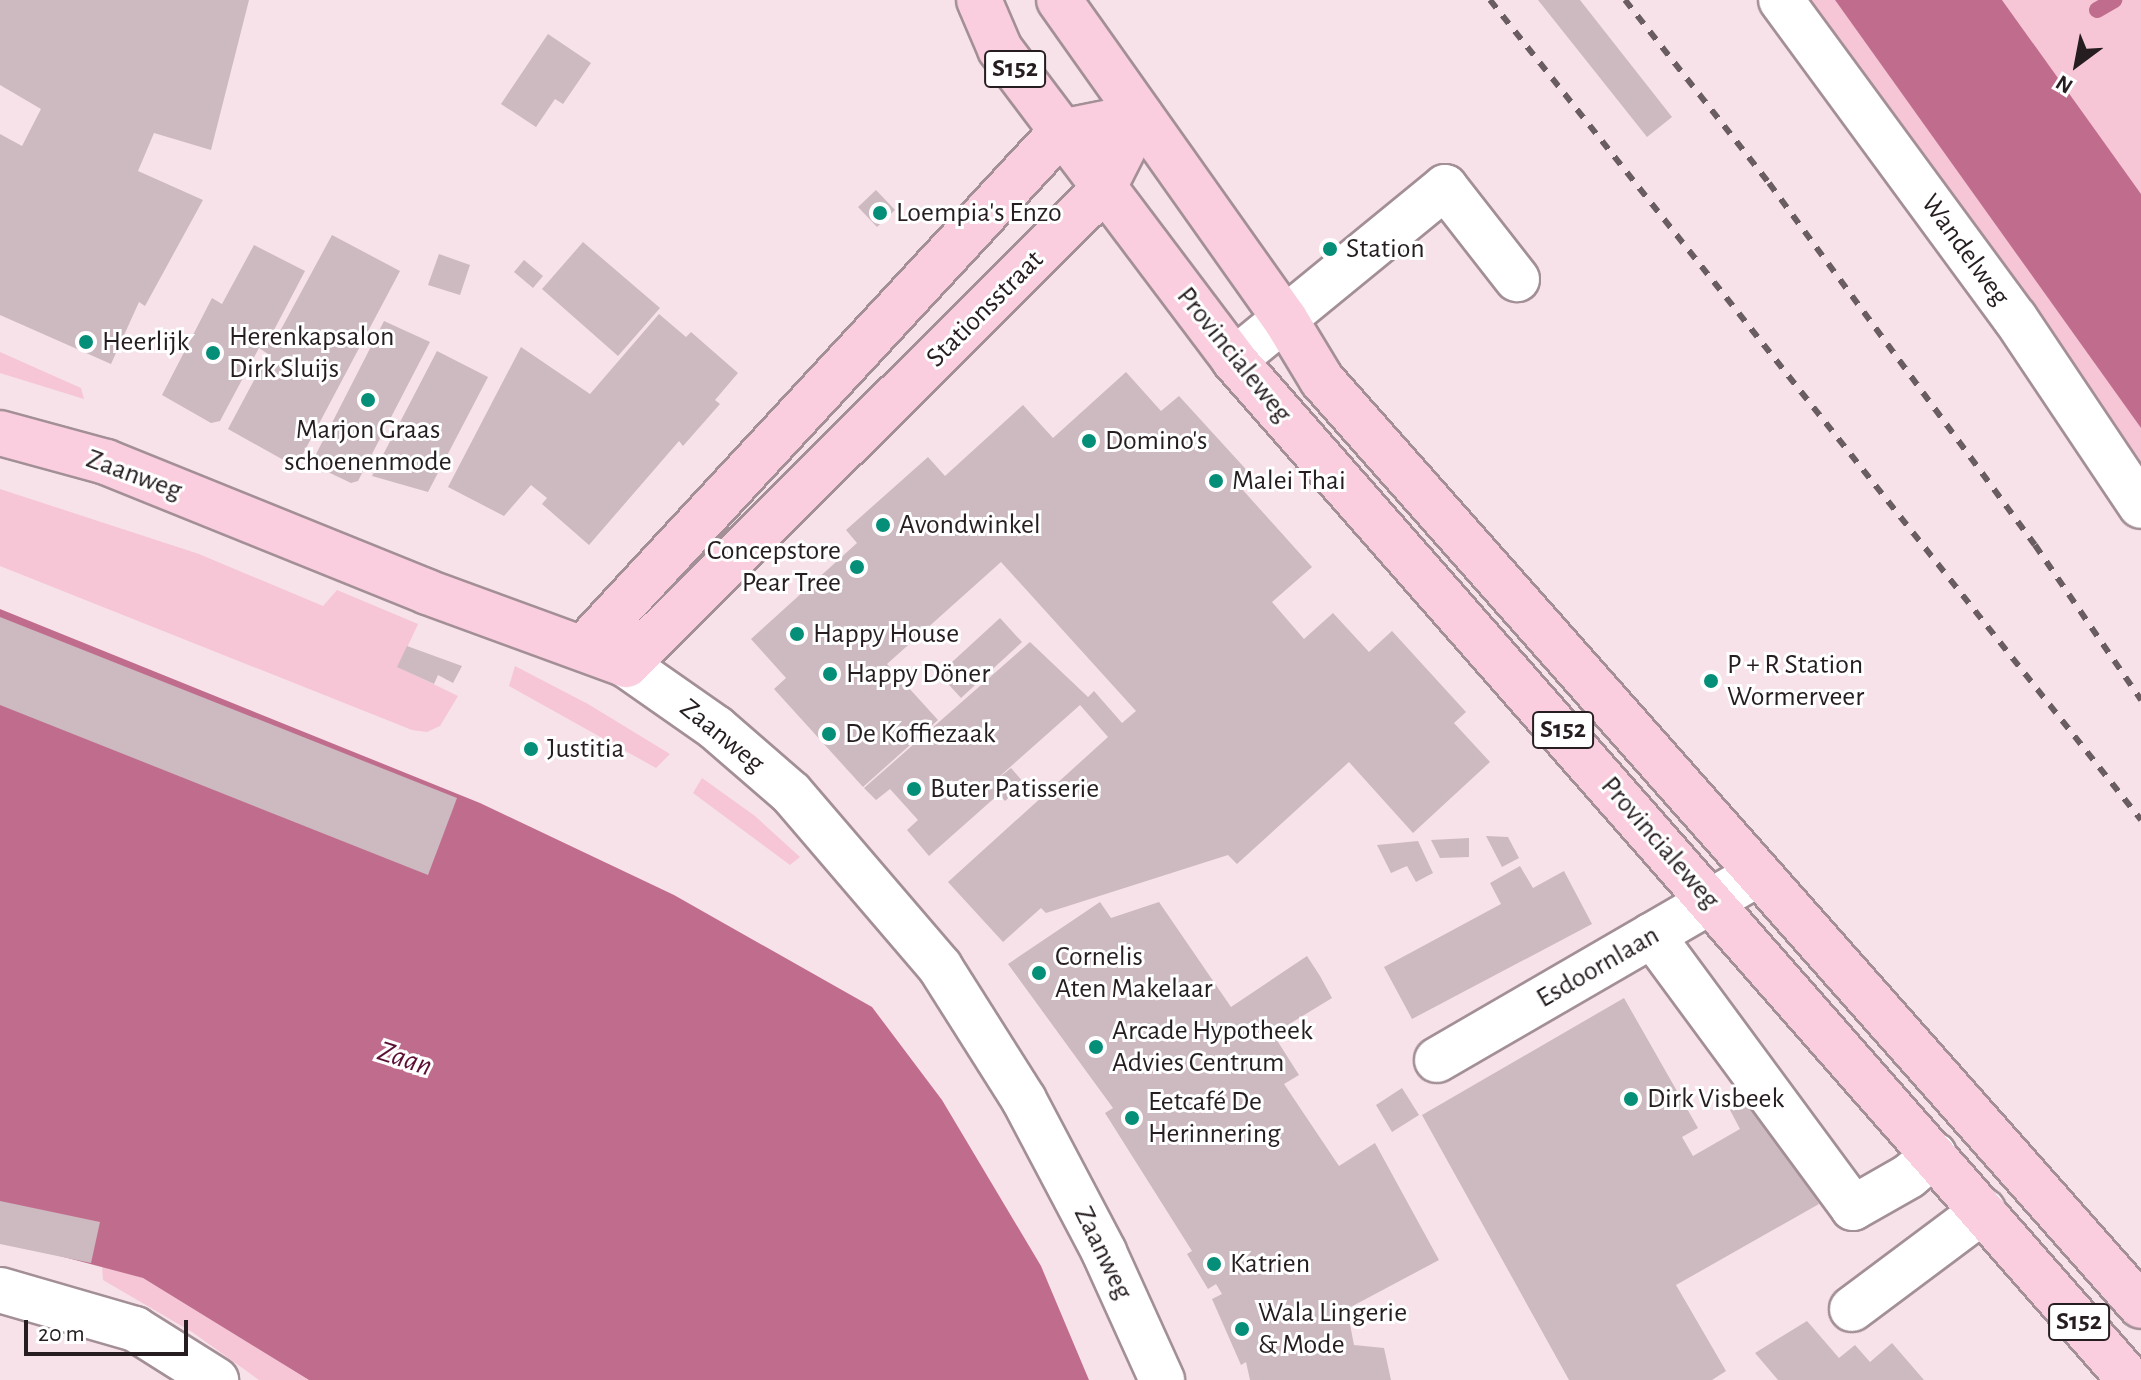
<!DOCTYPE html>
<html>
<head>
<meta charset="utf-8">
<style>
  body { margin:0 }
  #map { position:relative; width:2141px; height:1380px; overflow:hidden; background:#f7e2e9; font-family:"Alegreya Sans",sans-serif }
  div>[style] { position:absolute }
  .green>* { inset:0; background:#f6c6d6 }
  .water>* { inset:0; background:#c06d8d }
  .stream>* { height:16px; margin:-8px; padding:0 8px; transform-origin:8px; border-radius:8px; background:#c06d8d }
  .building>* { inset:0; background:#cdb9c0 }
  .roads { filter:drop-shadow(2px 0 #a38f96) drop-shadow(-2px 0 #a38f96) drop-shadow(0 2px #a38f96) drop-shadow(0 -2px #a38f96) }
  .minor>* { height:44px; margin:-22px; padding:0 22px; transform-origin:22px; border-radius:22px; background:#fff }
  .major>* { height:44px; margin:-22px; padding:0 22px; transform-origin:22px; border-radius:22px; background:#facedf }
  .rail>* { height:6px; margin-top:-3px; transform-origin:0; background:repeating-linear-gradient(90deg,#695d61 0 10px,transparent 0 20px) }
  .dots>* { width:22px; height:22px; translate:-50% -50%; box-sizing:border-box; border:4px solid #fff; border-radius:50% }
  span { translate:-50% -50%; white-space:nowrap; text-align:center; line-height:1.15; -webkit-text-stroke:6px #fff; paint-order:stroke }
  .shield-label span { padding:2px 6px; background:#fff; border:2px solid; border-radius:6px; -webkit-text-stroke-width:0 }
  .shield-label { font-size:26px; color:#251d20; font-weight:700 }
  .poi-label { font-size:28px; color:#251d20 }
  .left { translate:0 -50%; text-align:left }
  .right { translate:-100% -50%; text-align:right }
  .street-label { font-size:28px; color:#251d20 }
  .water-label { font-size:30px; color:#5b0f35; font-style:italic }
  .north { position:absolute; left:2037px; top:24px; width:80px; height:80px; -webkit-text-stroke:6px #fff; paint-order:stroke; rotate:212deg; font-size:22px; font-weight:700; line-height:32px; text-align:center; color:#251d20 }
  .north::after { content:''; display:block; margin:auto; width:28px; height:36px; background:#251d20; clip-path:polygon(50% 0,100% 100%,50% 72%,0 100%) }
  .scale { position:absolute; left:24px; top:1320px; width:164px; height:36px; box-sizing:border-box; border:4px solid #251d20; border-top:0; padding-left:10px; font-size:24px; line-height:28px; white-space:nowrap; color:#251d20; -webkit-text-stroke:6px #fff; paint-order:stroke }
</style>
</head>
<body>
<div id="map">
  <div class="green">
    <i style="clip-path:polygon(1803px 0,1835px 0,2131px 413px,2141px 428px,2141px 482px)"></i>
    <i style="clip-path:polygon(2002px 0,2141px 0,2141px 194px,2120px 166px)"></i>
    <i style="clip-path:polygon(0 352px,81px 388px,84px 399px,0 373px)"></i>
    <i style="clip-path:polygon(0 489px,199px 554px,323px 606px,337px 590px,418px 624px,398px 667px,458px 696px,440px 726px,427px 732px,412px 730px,0 566px)"></i>
    <i style="clip-path:polygon(515px 666px,588px 704px,670px 754px,656px 768px,509px 686px)"></i>
    <i style="clip-path:polygon(702px 778px,755px 816px,800px 857px,790px 865px,693px 793px)"></i>
    <i style="clip-path:polygon(102px 1265px,143px 1278px,309px 1380px,259px 1380px,192px 1332px,103px 1280px)"></i>
  </div>
  <div class="water">
    <i style="clip-path:polygon(1835px 0,2002px 0,2141px 194px,2141px 428px)"></i>
    <i style="clip-path:polygon(0 609px,480px 803px,674px 895px,872px 1007px,942px 1100px,1041px 1266px,1089px 1380px,309px 1380px,143px 1278px,0 1240px)"></i>
  </div>
  <div class="stream">
    <i style="left:2097px;top:10px;width:20px;rotate:-30deg"></i>
  </div>
  <div class="building">
    <i style="clip-path:polygon(0 0,249px 0,211px 150px,154px 133px,138px 171px,203px 200px,145px 306px,139px 302px,111px 364px,0 315px,0 134px,22px 146px,41px 109px,0 85px)"></i>
    <i style="clip-path:polygon(1538px 0,1580px 0,1672px 117px,1647px 137px)"></i>
    <i style="clip-path:polygon(548px 34px,591px 63px,563px 104px,555px 99px,536px 127px,501px 104px)"></i>
    <i style="clip-path:polygon(876px 190px,895px 210px,877px 227px,858px 207px)"></i>
    <i style="clip-path:polygon(332px 235px,400px 271px,296px 467px,228px 429px,268px 354px,259px 348px,220px 421px,211px 423px,162px 395px,212px 298px,222px 304px,254px 245px,305px 271px,274px 330px,279px 333px)"></i>
    <i style="clip-path:polygon(583px 242px,660px 308px,618px 356px,542px 289px)"></i>
    <i style="clip-path:polygon(439px 254px,470px 265px,460px 295px,428px 285px)"></i>
    <i style="clip-path:polygon(524px 260px,543px 276px,533px 288px,514px 272px)"></i>
    <i style="clip-path:polygon(659px 314px,686px 337px,691px 332px,738px 373px,715px 400px,720px 404px,683px 446px,679px 441px,589px 545px,542px 504px,547px 498px,531px 485px,504px 516px,448px 487px,521px 347px,590px 394px)"></i>
    <i style="clip-path:polygon(384px 321px,430px 342px,358px 481px,351px 483px,311px 464px)"></i>
    <i style="clip-path:polygon(437px 351px,488px 377px,428px 492px,372px 476px)"></i>
    <i style="clip-path:polygon(1126px 372px,1161px 411px,1179px 396px,1253px 477px,1241px 488px,1312px 567px,1272px 602px,1304px 639px,1333px 613px,1369px 652px,1392px 631px,1466px 712px,1454px 723px,1490px 762px,1413px 833px,1349px 762px,1237px 864px,1228px 855px,1046px 913px,1041px 908px,1003px 942px,948px 882px,1108px 737px,1080px 705px,991px 784px,1011px 768px,1024px 783px,1005px 801px,999px 794px,929px 856px,907px 830px,918px 820px,890px 789px,876px 800px,864px 788px,1030px 642px,1088px 697px,1094px 691px,1122px 723px,1136px 711px,1001px 562px,887px 664px,938px 720px,863px 787px,774px 689px,786px 678px,751px 639px,857px 543px,846px 530px,928px 457px,945px 476px,1023px 405px,1053px 438px)"></i>
    <i style="clip-path:polygon(0 617px,457px 798px,428px 875px,0 705px)"></i>
    <i style="clip-path:polygon(1000px 618px,1022px 642px,961px 698px,939px 674px)"></i>
    <i style="clip-path:polygon(407px 646px,462px 666px,453px 683px,438px 675px,434px 684px,397px 667px)"></i>
    <i style="clip-path:polygon(1486px 836px,1508px 837px,1519px 858px,1502px 867px)"></i>
    <i style="clip-path:polygon(1469px 838px,1469px 857px,1440px 858px,1431px 840px)"></i>
    <i style="clip-path:polygon(1418px 841px,1433px 873px,1416px 882px,1407px 866px,1391px 873px,1377px 845px)"></i>
    <i style="clip-path:polygon(1520px 866px,1533px 888px,1564px 871px,1592px 924px,1412px 1019px,1384px 967px,1501px 904px,1490px 883px)"></i>
    <i style="clip-path:polygon(1100px 902px,1111px 918px,1159px 902px,1231px 1007px,1307px 956px,1320px 976px,1332px 998px,1273px 1034px,1299px 1075px,1284px 1084px,1339px 1166px,1375px 1143px,1439px 1260px,1347px 1309px,1354px 1345px,1384px 1348px,1391px 1380px,1250px 1380px,1246px 1362px,1241px 1365px,1212px 1299px,1222px 1294px,1216px 1284px,1208px 1289px,1187px 1254px,1192px 1251px,1105px 1113px,1113px 1108px,1008px 964px)"></i>
    <i style="clip-path:polygon(1624px 998px,1698px 1128px,1682px 1137px,1693px 1156px,1740px 1129px,1730px 1110px,1752px 1097px,1767px 1113px,1819px 1204px,1676px 1285px,1726px 1371px,1712px 1380px,1569px 1380px,1422px 1115px)"></i>
    <i style="clip-path:polygon(1402px 1088px,1419px 1115px,1392px 1132px,1376px 1105px)"></i>
    <i style="clip-path:polygon(0 1201px,100px 1222px,91px 1263px,0 1244px)"></i>
    <i style="clip-path:polygon(1807px 1321px,1839px 1358px,1855px 1345px,1870px 1362px,1892px 1343px,1924px 1380px,1778px 1380px,1755px 1353px)"></i>
  </div>
  <div class="roads">
    <div class="minor">
      <i style="left:1781px;top:0;width:395px;rotate:53.7deg"></i>
      <i style="left:2015px;top:318px;width:226px;rotate:56.2deg"></i>
      <i style="left:1234px;top:360px;width:273px;rotate:-39.3deg"></i>
      <i style="left:1445px;top:187px;width:117px;rotate:52deg"></i>
      <i style="left:626px;top:665px;width:110px;rotate:35deg"></i>
      <i style="left:716px;top:728px;width:99px;rotate:40.9deg"></i>
      <i style="left:791px;top:793px;width:229px;rotate:49.4deg"></i>
      <i style="left:940px;top:967px;width:157px;rotate:57.7deg"></i>
      <i style="left:1024px;top:1100px;width:172px;rotate:62.2deg"></i>
      <i style="left:1104px;top:1252px;width:141px;rotate:65.6deg"></i>
      <i style="left:1652px;top:935px;width:339px;rotate:53.6deg"></i>
      <i style="left:1853px;top:1208px;width:64px;rotate:-29.7deg"></i>
      <i style="left:1909px;top:1176px;width:33px;rotate:-40deg"></i>
      <i style="left:1437px;top:1060px;width:371px;rotate:-30.1deg"></i>
      <i style="left:0;top:1290px;width:141px;rotate:16.1deg"></i>
      <i style="left:135px;top:1329px;width:96px;rotate:32.2deg"></i>
      <i style="left:1852px;top:1309px;width:164px;rotate:-36.8deg"></i>
    </div>
    <div class="major">
      <i style="left:979px;top:0;width:53px;rotate:66.8deg"></i>
      <i style="left:1000px;top:49px;width:389px;rotate:53deg"></i>
      <i style="left:1234px;top:360px;width:1358px;rotate:48.7deg"></i>
      <i style="left:1059px;top:0;width:391px;rotate:54.7deg"></i>
      <i style="left:1285px;top:319px;width:71px;rotate:58.8deg"></i>
      <i style="left:1322px;top:380px;width:1236px;rotate:48.51deg"></i>
      <i style="left:0;top:433px;width:110px;rotate:15.3deg"></i>
      <i style="left:106px;top:462px;width:346px;rotate:22deg"></i>
      <i style="left:427px;top:592px;width:212px;rotate:20.1deg"></i>
      <i style="left:626px;top:665px;width:672px;rotate:-44.88deg"></i>
      <i style="left:1102px;top:191px;width:84px;rotate:-63.1deg"></i>
      <i style="left:584px;top:647px;width:702px;rotate:-47.19deg"></i>
      <i style="left:1061px;top:132px;width:81px;rotate:-11.4deg"></i>
    </div>
  </div>
  <div class="rail">
    <i style="left:1490px;top:0;width:1047px;rotate:51.55deg"></i>
    <i style="left:1625px;top:0;width:233px;rotate:51.8deg"></i>
    <i style="left:1769px;top:183px;width:449px;rotate:53.7deg"></i>
    <i style="left:2035px;top:545px;width:188px;rotate:55.6deg"></i>
  </div>
  <div class="dots">
    <i style="left:880px;top:213px;background:#058f78"></i>
    <i style="left:1330px;top:249px;background:#058f78"></i>
    <i style="left:86px;top:342px;background:#058f78"></i>
    <i style="left:213px;top:353px;background:#058f78"></i>
    <i style="left:368px;top:400px;background:#058f78"></i>
    <i style="left:1089px;top:441px;background:#058f78"></i>
    <i style="left:1216px;top:481px;background:#058f78"></i>
    <i style="left:883px;top:525px;background:#058f78"></i>
    <i style="left:857px;top:567px;background:#058f78"></i>
    <i style="left:797px;top:634px;background:#058f78"></i>
    <i style="left:830px;top:674px;background:#058f78"></i>
    <i style="left:1711px;top:681px;background:#058f78"></i>
    <i style="left:829px;top:734px;background:#058f78"></i>
    <i style="left:531px;top:749px;background:#058f78"></i>
    <i style="left:914px;top:789px;background:#058f78"></i>
    <i style="left:1039px;top:973px;background:#058f78"></i>
    <i style="left:1096px;top:1047px;background:#058f78"></i>
    <i style="left:1631px;top:1099px;background:#058f78"></i>
    <i style="left:1132px;top:1118px;background:#058f78"></i>
    <i style="left:1214px;top:1264px;background:#058f78"></i>
    <i style="left:1242px;top:1329px;background:#058f78"></i>
  </div>
  <div class="shield-label">
    <span style="left:1015px;top:69px">S152</span>
    <span style="left:1563px;top:730px">S152</span>
    <span style="left:2079px;top:1322px">S152</span>
  </div>
  <div class="poi-label">
    <span class="left" style="left:896px;top:213px">Loempia's Enzo</span>
    <span class="left" style="left:1346px;top:249px">Station</span>
    <span class="left" style="left:229px;top:353px">Herenkapsalon<br>Dirk Sluijs</span>
    <span class="left" style="left:102px;top:342px">Heerlijk</span>
    <span style="left:368px;top:446px">Marjon Graas<br>schoenenmode</span>
    <span class="left" style="left:1105px;top:441px">Domino's</span>
    <span class="left" style="left:1232px;top:481px">Malei Thai</span>
    <span class="left" style="left:899px;top:525px">Avondwinkel</span>
    <span class="right" style="left:841px;top:567px">Concepstore<br>Pear Tree</span>
    <span class="left" style="left:813px;top:634px">Happy House</span>
    <span class="left" style="left:1727px;top:681px">P + R Station<br>Wormerveer</span>
    <span class="left" style="left:846px;top:674px">Happy Döner</span>
    <span class="left" style="left:845px;top:734px">De Koffiezaak</span>
    <span class="left" style="left:547px;top:749px">Justitia</span>
    <span class="left" style="left:930px;top:789px">Buter Patisserie</span>
    <span class="left" style="left:1055px;top:973px">Cornelis<br>Aten Makelaar</span>
    <span class="left" style="left:1112px;top:1047px">Arcade Hypotheek<br>Advies Centrum</span>
    <span class="left" style="left:1647px;top:1099px">Dirk Visbeek</span>
    <span class="left" style="left:1148px;top:1118px">Eetcafé De<br>Herinnering</span>
    <span class="left" style="left:1230px;top:1264px">Katrien</span>
    <span class="left" style="left:1258px;top:1329px">Wala Lingerie<br>&amp; Mode</span>
  </div>
  <div class="street-label">
    <span style="left:1965px;top:250px;rotate:54deg">Wandelweg</span>
    <span style="left:985px;top:309px;rotate:-45deg">Stationsstraat</span>
    <span style="left:1234px;top:355px;rotate:51deg">Provincialeweg</span>
    <span style="left:134px;top:475px;rotate:20deg">Zaanweg</span>
    <span style="left:722px;top:736px;rotate:39deg">Zaanweg</span>
    <span style="left:1660px;top:843px;rotate:49deg">Provincialeweg</span>
    <span style="left:1598px;top:967px;rotate:-30deg">Esdoornlaan</span>
    <span style="left:1103px;top:1253px;rotate:64deg">Zaanweg</span>
  </div>
  <div class="water-label">
    <span style="left:405px;top:1059px;rotate:18deg">Zaan</span>
  </div>
  <div class="north">N</div>
  <div class="scale">20 m</div>
</div>
</body>
</html>
